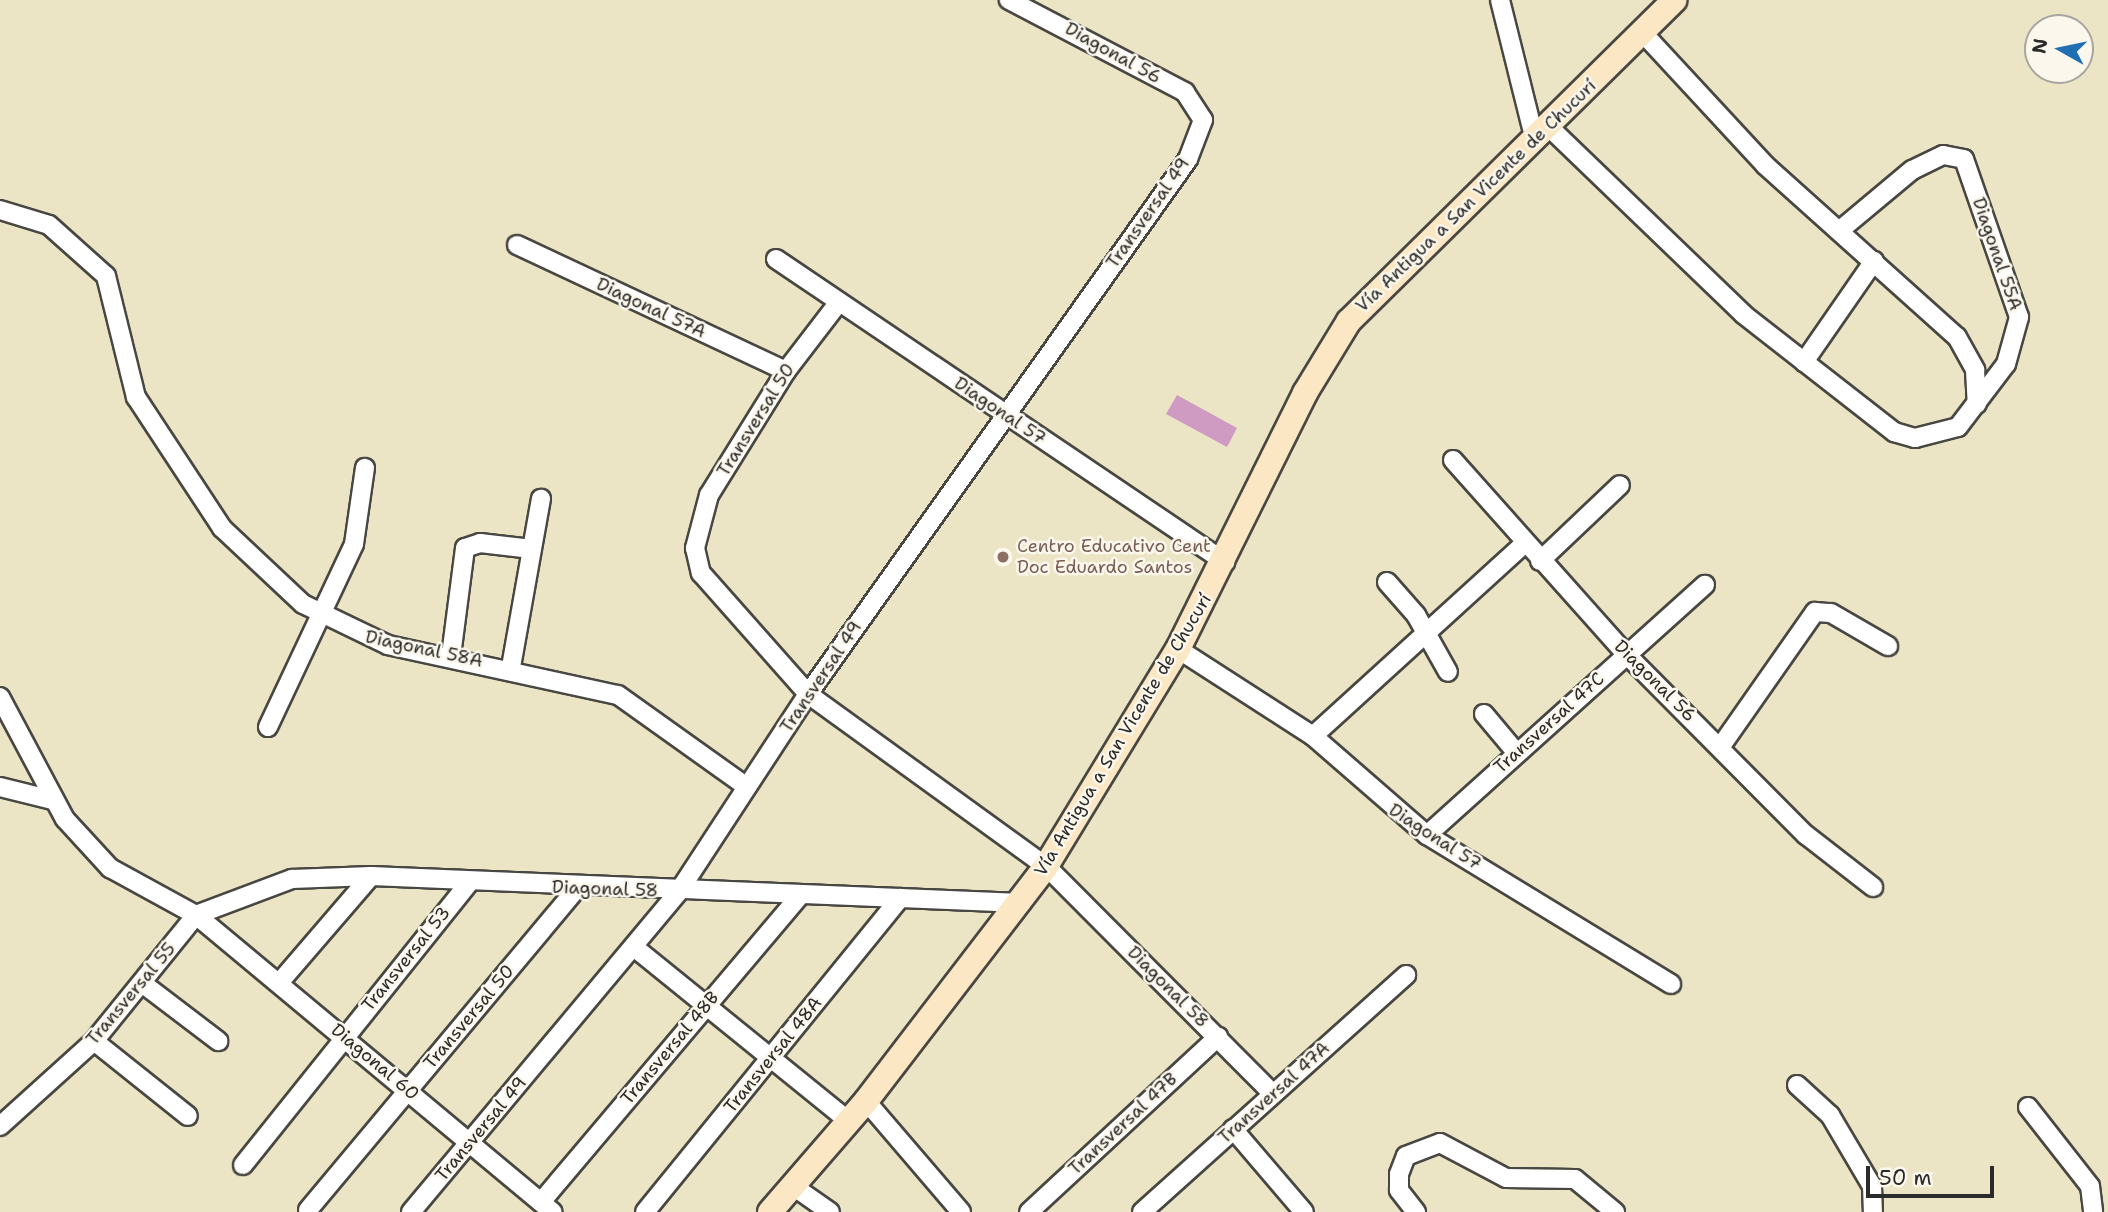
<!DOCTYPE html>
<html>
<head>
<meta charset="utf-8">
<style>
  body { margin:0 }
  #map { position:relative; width:2108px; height:1212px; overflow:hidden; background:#ece5c5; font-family:"Shantell Sans",sans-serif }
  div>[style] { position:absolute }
  .building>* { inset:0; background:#d09bc3 }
  .roads { filter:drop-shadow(2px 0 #484742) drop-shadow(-2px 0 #484742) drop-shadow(0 2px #484742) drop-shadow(0 -2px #484742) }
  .street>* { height:18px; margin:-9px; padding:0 9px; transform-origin:9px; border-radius:9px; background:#fff }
  .secondary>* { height:24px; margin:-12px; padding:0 12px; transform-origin:12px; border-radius:12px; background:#fbe7c3 }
  .dots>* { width:19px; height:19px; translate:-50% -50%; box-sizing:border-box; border:4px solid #fbf7ec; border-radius:50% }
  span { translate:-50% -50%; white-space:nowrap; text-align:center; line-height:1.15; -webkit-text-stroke:5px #fbf7ec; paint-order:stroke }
  .street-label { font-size:18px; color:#2b2b2b }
  .education-label { font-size:18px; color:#785e54 }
  .left { translate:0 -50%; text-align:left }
  .north { position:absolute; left:2024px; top:14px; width:70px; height:70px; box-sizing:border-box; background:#fbf7ec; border:2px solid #a8a59f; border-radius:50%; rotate:279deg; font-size:19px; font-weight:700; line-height:28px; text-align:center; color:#2b2b2b }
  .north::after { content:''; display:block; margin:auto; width:24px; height:32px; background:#1f6fb2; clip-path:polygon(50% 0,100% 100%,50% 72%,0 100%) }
  .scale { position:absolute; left:1866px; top:1166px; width:128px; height:32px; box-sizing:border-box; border:4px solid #2b2b2b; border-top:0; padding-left:9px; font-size:21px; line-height:24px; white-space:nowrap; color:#2b2b2b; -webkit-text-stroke:5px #fbf7ec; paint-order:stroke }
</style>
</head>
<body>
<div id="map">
  <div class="building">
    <i style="clip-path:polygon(1177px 395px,1237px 428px,1227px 447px,1166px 414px)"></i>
  </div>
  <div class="roads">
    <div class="street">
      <i style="left:1500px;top:0;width:144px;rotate:76deg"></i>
      <i style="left:1642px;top:32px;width:181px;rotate:47.2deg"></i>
      <i style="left:1765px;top:165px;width:258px;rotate:41.9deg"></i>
      <i style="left:1957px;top:337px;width:38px;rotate:61deg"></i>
      <i style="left:1975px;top:370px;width:34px;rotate:87deg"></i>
      <i style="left:1549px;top:127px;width:269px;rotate:43.9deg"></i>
      <i style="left:1743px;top:314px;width:192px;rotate:38deg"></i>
      <i style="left:1894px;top:432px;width:22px;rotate:16deg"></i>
      <i style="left:1915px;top:438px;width:44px;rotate:-14.3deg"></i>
      <i style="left:1958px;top:427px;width:79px;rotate:-52.7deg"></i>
      <i style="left:2006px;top:364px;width:49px;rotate:-74.5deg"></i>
      <i style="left:2019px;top:317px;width:167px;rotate:-109.2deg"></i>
      <i style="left:1964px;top:159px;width:21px;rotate:-169deg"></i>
      <i style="left:1943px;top:155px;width:34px;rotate:154deg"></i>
      <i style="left:1912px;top:170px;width:95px;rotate:140.1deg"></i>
      <i style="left:0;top:210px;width:51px;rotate:17deg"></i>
      <i style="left:49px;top:225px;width:76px;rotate:41.8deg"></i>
      <i style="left:106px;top:276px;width:125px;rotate:76.1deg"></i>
      <i style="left:136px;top:397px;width:157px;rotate:56.7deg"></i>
      <i style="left:222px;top:528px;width:111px;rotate:43.2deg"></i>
      <i style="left:303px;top:604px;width:94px;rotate:25.8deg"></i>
      <i style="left:388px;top:645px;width:235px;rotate:12.3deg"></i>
      <i style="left:618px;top:695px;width:158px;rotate:35.5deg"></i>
      <i style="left:517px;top:245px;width:297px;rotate:25.1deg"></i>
      <i style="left:776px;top:259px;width:542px;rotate:34.01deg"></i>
      <i style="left:839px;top:302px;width:87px;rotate:127.5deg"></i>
      <i style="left:786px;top:371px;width:146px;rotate:121.8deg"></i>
      <i style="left:709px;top:495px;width:55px;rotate:104.8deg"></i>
      <i style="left:695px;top:548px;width:26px;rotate:77deg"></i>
      <i style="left:701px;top:573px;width:162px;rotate:48.5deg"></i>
      <i style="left:808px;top:694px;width:294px;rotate:35.9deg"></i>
      <i style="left:1046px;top:866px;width:320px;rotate:45.1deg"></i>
      <i style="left:1804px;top:362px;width:123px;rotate:-55.3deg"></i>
      <i style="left:1453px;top:460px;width:261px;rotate:48.3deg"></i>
      <i style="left:1627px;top:655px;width:254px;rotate:45.2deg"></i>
      <i style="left:1806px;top:835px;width:85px;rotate:37.8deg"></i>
      <i style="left:1540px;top:561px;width:110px;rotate:-43.5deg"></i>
      <i style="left:1387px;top:582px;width:44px;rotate:48.7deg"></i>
      <i style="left:1416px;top:615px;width:65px;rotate:60.7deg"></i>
      <i style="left:1178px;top:649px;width:161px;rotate:32.8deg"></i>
      <i style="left:1313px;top:736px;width:151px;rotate:41deg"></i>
      <i style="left:1427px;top:835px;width:286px;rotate:31.4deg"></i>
      <i style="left:451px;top:656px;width:109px;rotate:-82.6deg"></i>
      <i style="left:465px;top:548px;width:16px;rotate:-18deg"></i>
      <i style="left:480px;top:543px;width:52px;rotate:6.6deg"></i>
      <i style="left:511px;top:667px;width:171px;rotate:-79.9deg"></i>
      <i style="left:0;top:697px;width:138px;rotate:62deg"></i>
      <i style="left:65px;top:819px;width:67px;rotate:47.4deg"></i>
      <i style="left:110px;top:868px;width:98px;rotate:28.7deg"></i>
      <i style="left:196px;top:915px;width:464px;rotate:39.8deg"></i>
      <i style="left:1484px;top:714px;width:48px;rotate:50deg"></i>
      <i style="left:268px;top:727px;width:202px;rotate:-64.8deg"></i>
      <i style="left:354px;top:544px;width:77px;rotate:-81.8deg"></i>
      <i style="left:1313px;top:736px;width:285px;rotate:-42.3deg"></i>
      <i style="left:1721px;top:746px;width:164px;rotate:-55deg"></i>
      <i style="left:1815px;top:612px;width:16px;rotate:4deg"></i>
      <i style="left:1831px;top:613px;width:66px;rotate:30.1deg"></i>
      <i style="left:0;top:787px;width:54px;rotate:14deg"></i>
      <i style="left:1427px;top:835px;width:374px;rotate:-42deg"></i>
      <i style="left:635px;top:948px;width:275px;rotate:39deg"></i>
      <i style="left:142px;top:983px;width:96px;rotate:37.3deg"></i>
      <i style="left:279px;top:983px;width:141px;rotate:-49.3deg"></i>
      <i style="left:94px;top:1041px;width:120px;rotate:38.6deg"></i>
      <i style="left:1797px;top:1085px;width:45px;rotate:42.3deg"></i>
      <i style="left:1830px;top:1115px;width:82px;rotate:59.4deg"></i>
      <i style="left:1872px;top:1186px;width:26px;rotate:88deg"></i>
      <i style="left:866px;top:1101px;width:146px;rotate:49.4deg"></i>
      <i style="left:2028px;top:1107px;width:100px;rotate:51.9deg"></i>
      <i style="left:2090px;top:1186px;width:26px;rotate:83deg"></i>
      <i style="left:0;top:1126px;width:127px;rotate:-42.1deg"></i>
      <i style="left:94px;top:1041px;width:162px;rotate:-51deg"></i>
      <i style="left:196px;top:915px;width:103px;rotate:-20.6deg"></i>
      <i style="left:292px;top:879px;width:79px;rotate:-2.2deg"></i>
      <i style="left:371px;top:876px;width:651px;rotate:2.38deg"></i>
      <i style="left:1233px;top:1129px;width:109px;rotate:49.5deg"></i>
      <i style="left:243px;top:1165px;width:361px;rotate:-51.3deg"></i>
      <i style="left:793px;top:1186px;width:45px;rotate:35.1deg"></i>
      <i style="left:541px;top:1202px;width:402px;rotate:-49.8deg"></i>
      <i style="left:308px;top:1210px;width:420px;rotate:-50.1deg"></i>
      <i style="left:411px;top:1212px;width:418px;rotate:-50.1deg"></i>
      <i style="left:679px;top:891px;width:235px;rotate:-56.8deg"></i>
      <i style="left:808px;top:694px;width:656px;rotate:-54.61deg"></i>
      <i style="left:1188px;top:159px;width:42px;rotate:-69deg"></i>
      <i style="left:1203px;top:120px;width:33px;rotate:-123deg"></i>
      <i style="left:1185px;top:92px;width:199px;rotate:-152.4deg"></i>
      <i style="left:645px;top:1212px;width:405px;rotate:-50.9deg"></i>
      <i style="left:1029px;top:1212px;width:258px;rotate:-42.8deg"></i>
      <i style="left:1142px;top:1212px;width:355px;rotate:-41.9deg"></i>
      <i style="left:1416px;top:1212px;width:28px;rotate:-128deg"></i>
      <i style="left:1399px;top:1190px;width:16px;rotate:-90deg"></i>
      <i style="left:1399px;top:1174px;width:19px;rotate:-69deg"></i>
      <i style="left:1406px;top:1156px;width:36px;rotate:-21deg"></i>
      <i style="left:1440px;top:1143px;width:75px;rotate:27.9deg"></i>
      <i style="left:1506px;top:1178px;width:69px;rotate:0.8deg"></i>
      <i style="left:1575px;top:1179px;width:52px;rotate:39.5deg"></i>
    </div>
    <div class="secondary">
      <i style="left:770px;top:1212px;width:147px;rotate:-49.1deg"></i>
      <i style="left:866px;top:1101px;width:296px;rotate:-52.5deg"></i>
      <i style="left:1046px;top:866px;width:254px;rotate:-58.7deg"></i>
      <i style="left:1178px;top:649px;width:286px;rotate:-63.6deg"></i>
      <i style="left:1305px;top:393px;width:84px;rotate:-58.6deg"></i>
      <i style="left:1349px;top:321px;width:457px;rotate:-44.6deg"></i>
    </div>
  </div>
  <div class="dots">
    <i style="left:1003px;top:557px;background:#8d6e63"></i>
  </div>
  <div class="street-label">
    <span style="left:1113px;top:53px;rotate:29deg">Diagonal 56</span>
    <span style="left:1476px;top:196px;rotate:-44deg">Vía Antigua a San Vicente de Chucurí</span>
    <span style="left:1148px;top:213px;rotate:-55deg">Transversal 49</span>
    <span style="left:1997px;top:254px;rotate:71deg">Diagonal 55A</span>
    <span style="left:651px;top:308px;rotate:25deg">Diagonal 57A</span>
    <span style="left:1000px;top:411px;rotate:34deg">Diagonal 57</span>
    <span style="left:756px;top:420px;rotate:-58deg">Transversal 50</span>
    <span style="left:424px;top:649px;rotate:12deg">Diagonal 58A</span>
    <span style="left:821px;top:677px;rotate:-56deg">Transversal 49</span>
    <span style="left:1655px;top:681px;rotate:45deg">Diagonal 56</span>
    <span style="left:1549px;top:723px;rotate:-42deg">Transversal 47C</span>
    <span style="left:1123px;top:735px;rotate:-59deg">Vía Antigua a San Vicente de Chucurí</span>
    <span style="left:1435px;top:837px;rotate:33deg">Diagonal 57</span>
    <span style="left:605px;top:889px;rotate:2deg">Diagonal 58</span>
    <span style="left:406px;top:959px;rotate:-51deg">Transversal 53</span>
    <span style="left:1168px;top:987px;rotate:45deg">Diagonal 58</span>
    <span style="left:131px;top:994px;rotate:-50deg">Transversal 55</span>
    <span style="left:469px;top:1017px;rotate:-50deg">Transversal 50</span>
    <span style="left:670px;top:1048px;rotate:-50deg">Transversal 48B</span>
    <span style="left:773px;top:1055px;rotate:-51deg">Transversal 48A</span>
    <span style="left:375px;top:1062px;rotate:40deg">Diagonal 60</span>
    <span style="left:1274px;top:1093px;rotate:-42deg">Transversal 47A</span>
    <span style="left:1123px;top:1124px;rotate:-43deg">Transversal 47B</span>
    <span style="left:481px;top:1129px;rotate:-50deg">Transversal 49</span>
  </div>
  <div class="education-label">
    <span class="left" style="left:1017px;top:557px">Centro Educativo Cent<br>Doc Eduardo Santos</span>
  </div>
  <div class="north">N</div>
  <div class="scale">50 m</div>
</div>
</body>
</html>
